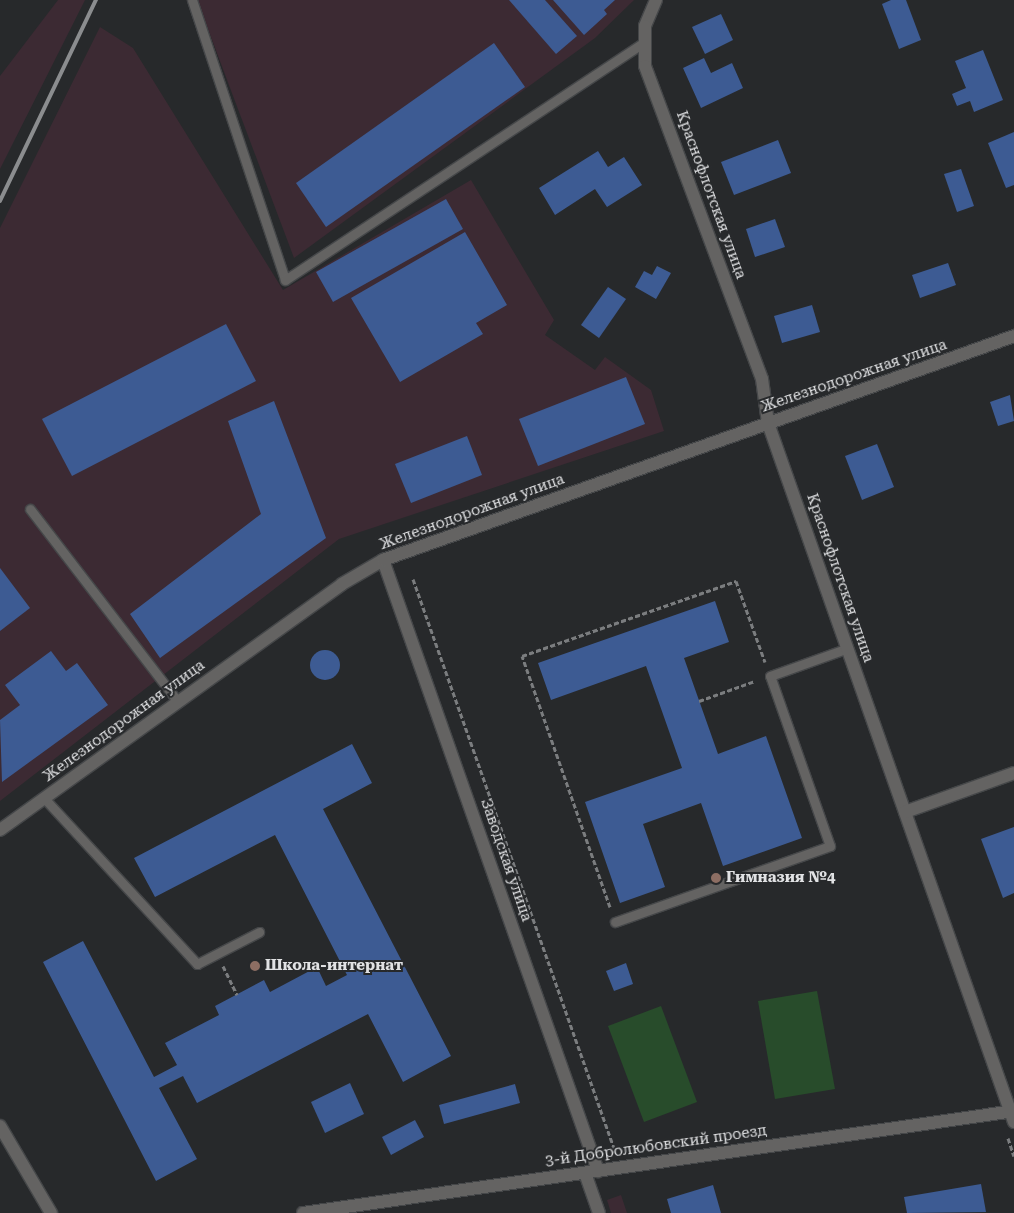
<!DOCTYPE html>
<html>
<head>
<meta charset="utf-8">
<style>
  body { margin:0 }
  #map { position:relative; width:1014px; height:1213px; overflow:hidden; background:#27292b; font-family:"Roboto Serif",serif }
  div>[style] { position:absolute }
  .industrial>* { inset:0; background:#3c2a33 }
  .green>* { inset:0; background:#284c2b }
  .building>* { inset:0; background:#3d5b93 }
  .round { border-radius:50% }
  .path>* { height:3px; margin-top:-1.5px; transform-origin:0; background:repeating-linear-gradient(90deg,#7b7d7f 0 5px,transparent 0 7.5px) }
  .roads { filter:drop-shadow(1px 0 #454749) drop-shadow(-1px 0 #454749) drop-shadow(0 1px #454749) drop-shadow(0 -1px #454749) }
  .lane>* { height:9px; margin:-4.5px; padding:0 4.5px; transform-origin:4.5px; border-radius:4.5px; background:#646362 }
  .street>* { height:12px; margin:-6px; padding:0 6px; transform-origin:6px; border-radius:6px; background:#646362 }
  .rail>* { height:4px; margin:-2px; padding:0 2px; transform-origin:2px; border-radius:2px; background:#8b8d8f }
  .dots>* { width:14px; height:14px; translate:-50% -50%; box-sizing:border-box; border:2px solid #27292b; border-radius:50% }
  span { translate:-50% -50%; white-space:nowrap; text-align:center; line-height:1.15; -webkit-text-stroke:4px #27292b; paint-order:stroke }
  .street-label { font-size:15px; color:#e1e2e4 }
  .poi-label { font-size:15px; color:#e1e2e4; font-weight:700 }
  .left { translate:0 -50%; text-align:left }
</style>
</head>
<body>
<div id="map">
  <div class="industrial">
    <i style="clip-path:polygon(58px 0,85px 0,0 169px,0 76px)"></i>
    <i style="clip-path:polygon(197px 0,634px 0,595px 38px,294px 258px)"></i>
    <i style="clip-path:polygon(100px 27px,133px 48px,283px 290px,471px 180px,554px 320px,545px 335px,595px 370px,605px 357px,651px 390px,664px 431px,339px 539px,0 801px,0 228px)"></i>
    <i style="clip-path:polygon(621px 1195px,627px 1213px,611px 1213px,607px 1200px)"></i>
  </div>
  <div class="green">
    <i style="clip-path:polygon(817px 991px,835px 1089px,775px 1099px,758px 1001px)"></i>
    <i style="clip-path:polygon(661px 1006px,697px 1102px,644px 1122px,608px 1026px)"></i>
  </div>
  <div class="building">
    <i style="clip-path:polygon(509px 0,545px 0,577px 36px,556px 54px)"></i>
    <i style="clip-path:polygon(553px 0,615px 0,604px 10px,607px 14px,584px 35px)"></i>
    <i style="clip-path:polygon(891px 0,906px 0,921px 40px,899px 49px,882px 4px)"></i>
    <i style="clip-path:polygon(721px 14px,733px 40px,705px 54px,692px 27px)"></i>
    <i style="clip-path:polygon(494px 43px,525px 87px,326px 227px,296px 183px)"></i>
    <i style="clip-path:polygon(983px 50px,1003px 100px,974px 112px,970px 101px,957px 106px,952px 94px,966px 88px,955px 61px)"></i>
    <i style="clip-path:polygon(704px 58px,711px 73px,732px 63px,743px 88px,701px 108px,683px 68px)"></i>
    <i style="clip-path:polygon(1014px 132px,1014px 185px,1006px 188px,988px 143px)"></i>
    <i style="clip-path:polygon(778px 140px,791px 173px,734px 195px,721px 162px)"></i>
    <i style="clip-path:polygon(598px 151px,608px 167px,624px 157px,642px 185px,607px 207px,595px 189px,555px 215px,539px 188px)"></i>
    <i style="clip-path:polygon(961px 169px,974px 206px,957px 212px,944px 174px)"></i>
    <i style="clip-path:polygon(446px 199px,463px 229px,333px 302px,316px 272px)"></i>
    <i style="clip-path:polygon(775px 219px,785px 247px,755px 257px,746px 229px)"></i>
    <i style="clip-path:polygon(465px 232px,507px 305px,476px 323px,483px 334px,400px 382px,351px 298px)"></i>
    <i style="clip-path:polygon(948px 263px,956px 285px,920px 298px,912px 275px)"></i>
    <i style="clip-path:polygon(657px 266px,671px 273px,656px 299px,635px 287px,644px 271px,652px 275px)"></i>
    <i style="clip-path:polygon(608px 287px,626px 299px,599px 338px,581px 325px)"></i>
    <i style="clip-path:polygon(812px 305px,820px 332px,782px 343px,774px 316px)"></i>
    <i style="clip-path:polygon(226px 324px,256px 381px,72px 476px,42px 419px)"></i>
    <i style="clip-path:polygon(626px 377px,645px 424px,538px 466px,519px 419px)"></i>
    <i style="clip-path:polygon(1010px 395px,1014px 421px,998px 426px,990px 402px)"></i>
    <i style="clip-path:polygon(274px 401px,326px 538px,160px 658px,130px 614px,261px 514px,228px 421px)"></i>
    <i style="clip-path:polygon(467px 436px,482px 475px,411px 503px,395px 464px)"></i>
    <i style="clip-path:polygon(877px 444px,894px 487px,862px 500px,845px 456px)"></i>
    <i style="clip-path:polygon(0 568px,30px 608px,0 631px)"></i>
    <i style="clip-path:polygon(715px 601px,729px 642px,684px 658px,718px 754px,766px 736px,802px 838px,723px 866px,701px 803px,643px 824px,665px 887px,620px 903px,585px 802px,682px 768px,646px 666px,551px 700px,538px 663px)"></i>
    <i class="round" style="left:310px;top:650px;width:30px;height:30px"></i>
    <i style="clip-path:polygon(51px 651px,66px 671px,77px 663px,108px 705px,2px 782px,0 720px,20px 705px,5px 685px)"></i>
    <i style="clip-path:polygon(352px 744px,372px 783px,323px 809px,451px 1056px,403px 1082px,368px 1014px,197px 1103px,183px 1076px,159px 1088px,197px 1159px,156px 1181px,43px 962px,83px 941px,154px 1077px,177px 1065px,165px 1043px,219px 1015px,215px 1006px,264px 980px,270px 992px,317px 967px,326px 986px,347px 975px,275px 835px,155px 897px,134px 858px)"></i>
    <i style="clip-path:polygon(1014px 827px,1014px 893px,1003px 898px,981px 839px)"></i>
    <i style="clip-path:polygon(626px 963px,633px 984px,614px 991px,606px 971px)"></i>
    <i style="clip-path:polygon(350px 1083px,364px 1114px,325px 1133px,311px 1102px)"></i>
    <i style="clip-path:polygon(515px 1084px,520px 1103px,444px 1124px,439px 1105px)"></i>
    <i style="clip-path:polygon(415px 1120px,424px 1137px,391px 1155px,382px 1137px)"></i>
    <i style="clip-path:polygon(981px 1184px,986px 1212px,907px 1213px,904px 1197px)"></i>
    <i style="clip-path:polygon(713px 1185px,721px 1213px,671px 1213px,667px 1199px)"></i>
  </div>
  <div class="path">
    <i style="left:413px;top:579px;width:607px;rotate:70.55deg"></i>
    <i style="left:699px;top:701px;width:59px;rotate:-19.7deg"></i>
    <i style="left:610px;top:907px;width:266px;rotate:-109.3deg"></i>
    <i style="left:522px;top:656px;width:227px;rotate:-19.3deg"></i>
    <i style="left:736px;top:581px;width:86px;rotate:70.3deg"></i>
    <i style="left:223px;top:966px;width:32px;rotate:64deg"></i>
    <i style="left:1008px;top:1138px;width:19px;rotate:72deg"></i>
  </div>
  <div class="roads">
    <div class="lane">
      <i style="left:192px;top:0;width:295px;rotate:71.6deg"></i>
      <i style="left:285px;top:280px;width:428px;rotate:-33.5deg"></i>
      <i style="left:30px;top:509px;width:243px;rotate:52.5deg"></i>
      <i style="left:44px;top:798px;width:226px;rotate:47.3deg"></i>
      <i style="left:197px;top:964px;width:70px;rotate:-27.3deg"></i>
      <i style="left:615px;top:922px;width:228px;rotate:-19.5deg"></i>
      <i style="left:830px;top:846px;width:180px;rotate:-109.4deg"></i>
      <i style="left:770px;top:676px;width:83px;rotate:-19.7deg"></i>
    </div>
    <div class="street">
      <i style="left:656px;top:0;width:28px;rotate:113deg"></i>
      <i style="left:645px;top:26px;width:40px;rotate:90deg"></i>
      <i style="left:645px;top:66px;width:334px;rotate:69.5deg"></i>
      <i style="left:762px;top:379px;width:44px;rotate:82.2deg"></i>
      <i style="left:768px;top:423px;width:741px;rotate:70.61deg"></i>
      <i style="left:383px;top:560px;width:648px;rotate:70.61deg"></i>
      <i style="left:905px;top:812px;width:116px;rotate:-19.7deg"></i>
      <i style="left:0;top:830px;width:421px;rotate:-35.7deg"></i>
      <i style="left:342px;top:584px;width:48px;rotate:-30.3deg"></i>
      <i style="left:383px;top:560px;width:670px;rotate:-19.54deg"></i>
      <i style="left:0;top:1126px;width:101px;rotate:59.6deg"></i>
      <i style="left:585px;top:1173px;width:42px;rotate:70.7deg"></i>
      <i style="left:303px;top:1213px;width:718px;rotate:-8.16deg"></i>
    </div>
  </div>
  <div class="rail">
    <i style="left:0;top:201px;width:223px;rotate:-64.5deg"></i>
  </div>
  <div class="dots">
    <i style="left:716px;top:878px;background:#8d6e63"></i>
    <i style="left:255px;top:966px;background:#8d6e63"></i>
  </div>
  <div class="street-label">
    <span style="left:711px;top:195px;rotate:70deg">Краснофлотская улица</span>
    <span style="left:854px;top:376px;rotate:-19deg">Железнодорожная улица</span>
    <span style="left:472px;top:512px;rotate:-20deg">Железнодорожная улица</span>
    <span style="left:840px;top:578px;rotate:71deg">Краснофлотская улица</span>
    <span style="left:124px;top:721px;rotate:-36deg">Железнодорожная улица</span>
    <span style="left:506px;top:860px;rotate:71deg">Заводская улица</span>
    <span style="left:656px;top:1146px;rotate:-8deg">3-й Добролюбовский проезд</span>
  </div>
  <div class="poi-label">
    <span class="left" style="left:726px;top:878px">Гимназия №4</span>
    <span class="left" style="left:265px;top:966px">Школа-интернат</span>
  </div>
</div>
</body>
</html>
